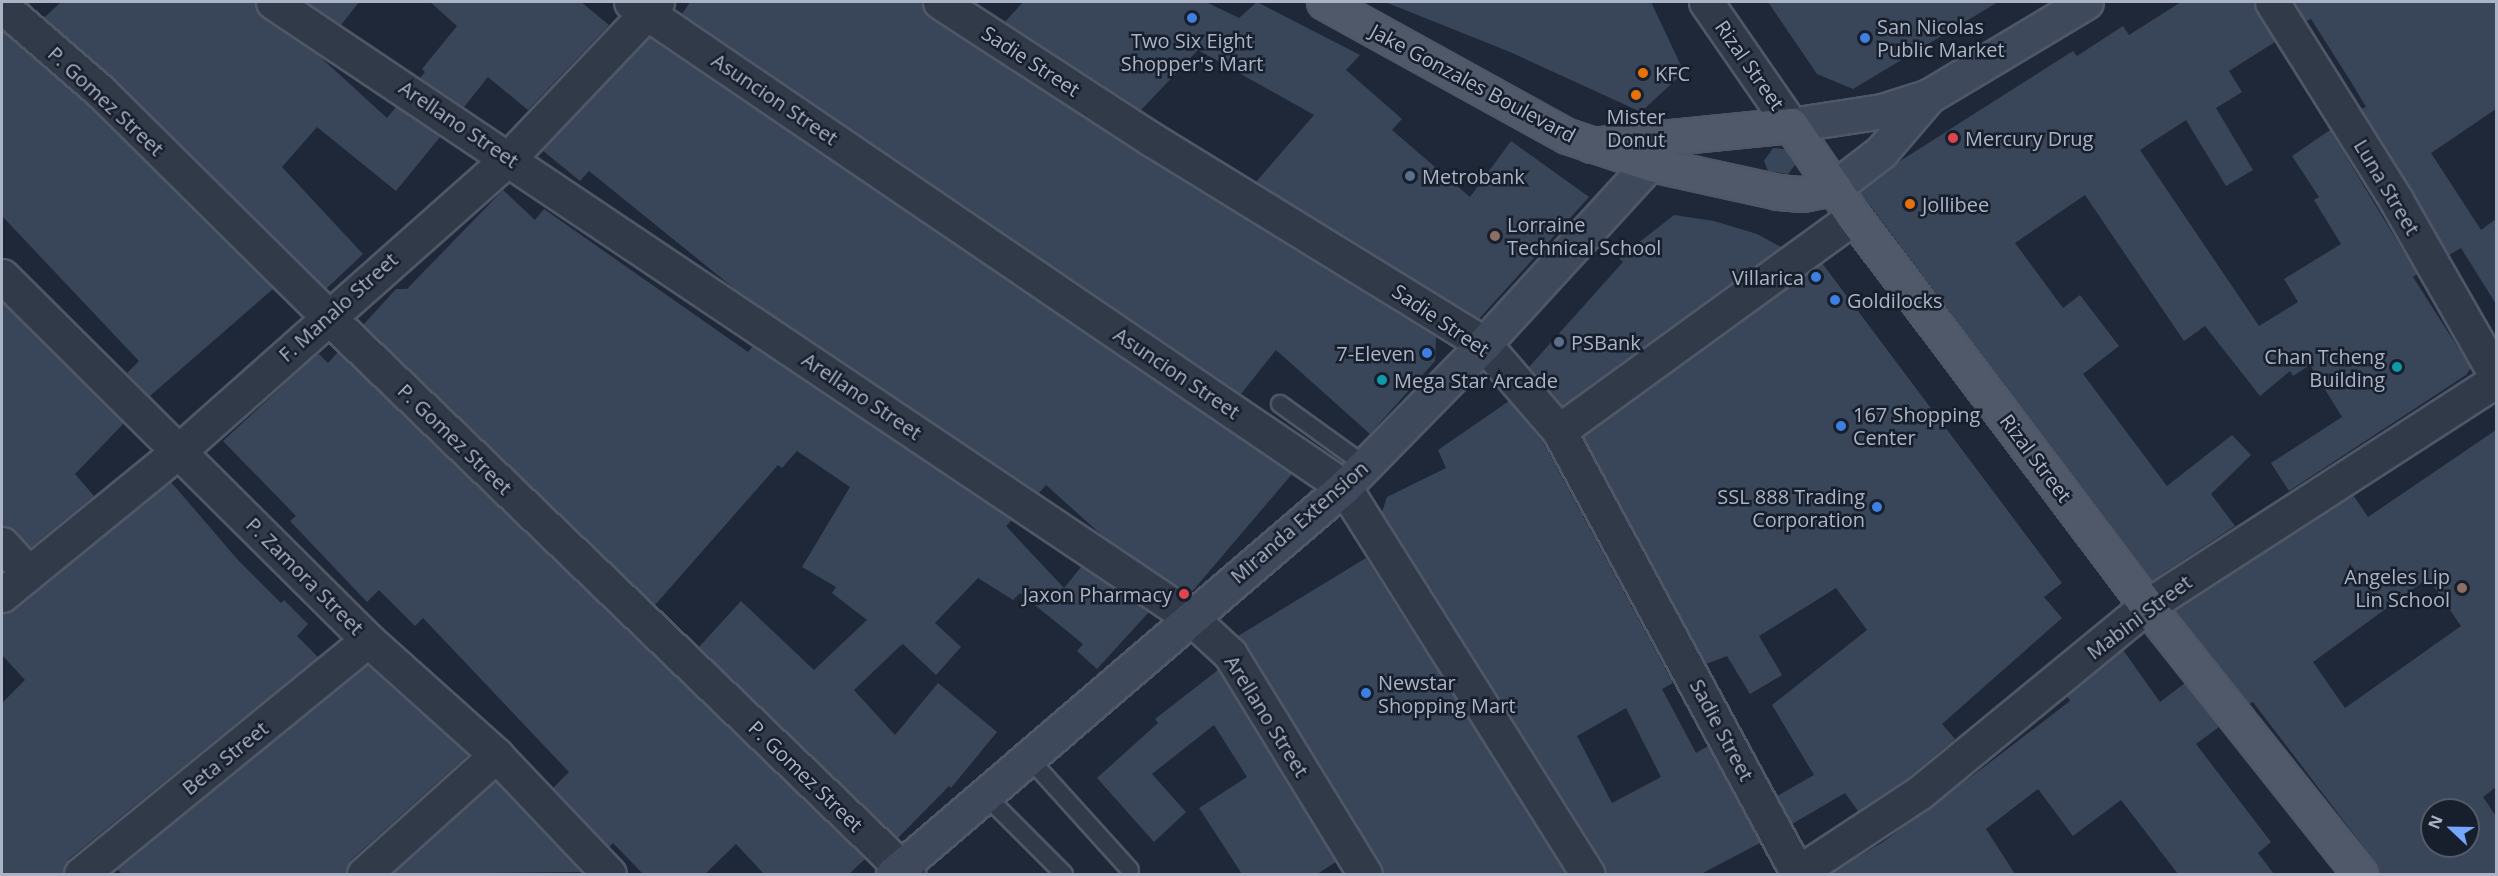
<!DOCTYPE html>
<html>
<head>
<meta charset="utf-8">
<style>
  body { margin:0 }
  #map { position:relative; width:2498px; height:876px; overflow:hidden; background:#1e2838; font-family:"Open Sans",sans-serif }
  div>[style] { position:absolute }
  .building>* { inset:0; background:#394659 }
  .roads { filter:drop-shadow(2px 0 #4f5767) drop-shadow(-2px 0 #4f5767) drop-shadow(0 2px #4f5767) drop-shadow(0 -2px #4f5767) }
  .service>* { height:16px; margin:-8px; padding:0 8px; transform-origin:8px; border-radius:8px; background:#313a49 }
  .minor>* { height:33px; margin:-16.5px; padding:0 16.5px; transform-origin:16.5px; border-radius:16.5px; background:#313a49 }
  .tertiary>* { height:33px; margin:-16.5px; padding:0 16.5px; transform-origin:16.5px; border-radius:16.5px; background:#313a49 }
  .secondary>* { height:33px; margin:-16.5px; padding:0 16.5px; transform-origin:16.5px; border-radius:16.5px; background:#3f495c }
  .primary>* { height:33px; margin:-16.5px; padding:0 16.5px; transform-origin:16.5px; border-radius:16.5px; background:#4f5969 }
  .dots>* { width:16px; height:16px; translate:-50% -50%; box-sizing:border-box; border:3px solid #171f2d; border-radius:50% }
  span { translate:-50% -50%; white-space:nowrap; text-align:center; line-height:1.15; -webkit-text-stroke:5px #171f2d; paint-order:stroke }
  .poi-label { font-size:20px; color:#abb4c6 }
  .left { translate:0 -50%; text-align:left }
  .right { translate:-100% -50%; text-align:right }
  .street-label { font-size:20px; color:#abb4c6 }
  .frame { position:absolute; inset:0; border:3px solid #abb4c6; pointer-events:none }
  .north { position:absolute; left:2420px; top:798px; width:60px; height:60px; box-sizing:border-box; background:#171f2d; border:2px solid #525b6a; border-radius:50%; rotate:292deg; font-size:16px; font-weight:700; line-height:24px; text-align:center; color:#abb4c6 }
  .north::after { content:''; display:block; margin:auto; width:21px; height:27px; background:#77a6ff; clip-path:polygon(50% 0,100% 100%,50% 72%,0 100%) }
</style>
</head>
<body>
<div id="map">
  <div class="building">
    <i style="clip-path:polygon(61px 2px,254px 2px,262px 17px,317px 54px,387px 118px,396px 107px,440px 137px,396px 191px,317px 127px,282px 167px,363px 254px,326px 289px,113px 78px,44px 18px)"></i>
    <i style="clip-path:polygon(306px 2px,359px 2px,341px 25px)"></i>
    <i style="clip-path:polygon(430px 2px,581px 2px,609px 25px,528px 110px,488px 77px,464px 107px,420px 78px,425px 72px,422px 69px,457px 26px)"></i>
    <i style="clip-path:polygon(690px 2px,921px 2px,930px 18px,1141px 155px,1436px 337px,1435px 361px,1370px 434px,1276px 350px,1241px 394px,682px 14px)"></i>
    <i style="clip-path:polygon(1023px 2px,1206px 2px,1239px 18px,1257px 2px,1360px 55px,1346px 70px,1402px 119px,1392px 130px,1470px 197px,1511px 141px,1589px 197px,1479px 319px,1256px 182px,1314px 115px,1198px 50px,1141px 110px,1005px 22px)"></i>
    <i style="clip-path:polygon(1385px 2px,1651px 2px,1684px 72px,1641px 112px,1510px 52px)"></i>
    <i style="clip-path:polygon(1768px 2px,1998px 2px,1853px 89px,1817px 74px)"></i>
    <i style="clip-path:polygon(2181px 2px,2253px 2px,2275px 42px,2229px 71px,2242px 92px,2216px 108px,2253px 170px,2226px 186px,2186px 120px,2140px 150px,2259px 326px,2298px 302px,2284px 279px,2341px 244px,2314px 200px,2319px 197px,2292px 156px,2330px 130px,2417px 274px,2413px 277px,2471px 368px,2466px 375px,2289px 491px,2271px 463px,2342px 417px,2310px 365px,2293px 376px,2290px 371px,2260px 396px,2205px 326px,2184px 341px,2085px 195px,2015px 243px,2063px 308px,2080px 295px,2119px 346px,2083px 374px,2167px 486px,2232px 435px,2251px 455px,2211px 494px,2235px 526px,2151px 581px,1860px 192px,1897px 163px,2073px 51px,2077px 56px,2123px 26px,2129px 35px)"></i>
    <i style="clip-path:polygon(2294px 2px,2496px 2px,2496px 109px,2431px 153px,2481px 230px,2496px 219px,2496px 304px,2461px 248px,2449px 255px,2361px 109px,2366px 107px,2353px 85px,2311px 19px,2306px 21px)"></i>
    <i style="clip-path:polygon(2px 30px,87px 105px,273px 289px,150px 396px,127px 373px,139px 361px,2px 216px)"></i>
    <i style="clip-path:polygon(649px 37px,1292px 474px,1190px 594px,1105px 538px,1046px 485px,1039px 493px,736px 290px,589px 171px,580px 181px,542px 150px)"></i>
    <i style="clip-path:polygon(1773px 148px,1785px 149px,1795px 165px,1788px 174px,1768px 171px,1764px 161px)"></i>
    <i style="clip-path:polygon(503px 190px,535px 220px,544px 209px,748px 352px,753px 346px,1012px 520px,1006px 526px,1064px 588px,1081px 567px,1149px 612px,1097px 669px,1077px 651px,1083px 644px,1020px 593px,1013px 600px,978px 578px,935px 623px,961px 647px,936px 675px,903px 644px,898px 648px,854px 690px,895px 735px,938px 683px,997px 732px,951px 788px,949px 786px,898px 838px,699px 647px,741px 601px,814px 670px,867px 620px,832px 593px,836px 587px,802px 567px,850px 487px,797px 451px,782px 468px,778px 465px,655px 605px,363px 325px,396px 289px,407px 289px)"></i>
    <i style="clip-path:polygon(1674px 215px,1714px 221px,1757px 234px,1781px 247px,1562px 406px,1529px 367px,1623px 262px,1619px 258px)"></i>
    <i style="clip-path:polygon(1822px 263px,2062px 583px,2044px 597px,2062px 618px,1942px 724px,1955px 739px,1908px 778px,1858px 811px,1845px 793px,1792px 824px,1777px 796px,1814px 775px,1772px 705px,1867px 630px,1836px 588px,1759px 636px,1782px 675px,1750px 694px,1727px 656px,1706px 664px,1583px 437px)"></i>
    <i style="clip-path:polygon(2px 302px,124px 423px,75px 474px,94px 496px,30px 548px,16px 531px,2px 526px)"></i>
    <i style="clip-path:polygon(338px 352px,865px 859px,849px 874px,764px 874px,736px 844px,705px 874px,643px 874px,613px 843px,609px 847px,553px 788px,569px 772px,423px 618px,415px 626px,379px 590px,367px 602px,290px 521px,296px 516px,223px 441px,318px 353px,328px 363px)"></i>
    <i style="clip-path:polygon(evenodd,1509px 401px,1543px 442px,1673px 683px,1662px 689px,1696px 753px,1708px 746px,1760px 843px,1701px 874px,1607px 874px,1604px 864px,1382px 512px,1387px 497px,1446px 468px,1438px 450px,1509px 401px,1626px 708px,1661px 777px,1612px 803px,1577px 736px,1626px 708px)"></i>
    <i style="clip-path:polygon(evenodd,2496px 430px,2496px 787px,2483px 797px,2496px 816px,2496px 874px,2378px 874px,2375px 862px,2253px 702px,2249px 704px,2175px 611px,2353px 495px,2368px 517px,2496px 430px,2428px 578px,2461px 626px,2345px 708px,2313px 662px,2428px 578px,2496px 430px,2432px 810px,2468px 810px,2468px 846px,2432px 846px,2432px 810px)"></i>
    <i style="clip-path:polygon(171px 482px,238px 560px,281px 603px,284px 600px,308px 624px,297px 636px,318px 657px,69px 859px,63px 874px,2px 874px,2px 703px,25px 680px,2px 655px,2px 613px,14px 610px)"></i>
    <i style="clip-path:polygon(1366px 558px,1566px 873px,1384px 874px,1381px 864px,1238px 636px)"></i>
    <i style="clip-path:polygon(2123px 650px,2160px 702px,2185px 683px,2219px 727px,2196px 744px,2271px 842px,2258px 853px,2274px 874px,2178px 874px,2121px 800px,2073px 836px,2038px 789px,1986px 829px,2015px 874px,1829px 874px,1883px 842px,1980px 770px,2070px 701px,2067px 696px)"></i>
    <i style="clip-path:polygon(367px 665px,468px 755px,351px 860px,346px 874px,122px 874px,117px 869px)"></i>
    <i style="clip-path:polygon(1218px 670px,1336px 862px,1317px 874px,1242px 874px,1199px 808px,1247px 777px,1214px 725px,1152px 774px,1186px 812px,1154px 842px,1097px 778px,1158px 723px,1155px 719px)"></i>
    <i style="clip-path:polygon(495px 781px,581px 872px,391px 874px)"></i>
  </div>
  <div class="roads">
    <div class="service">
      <i style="left:1280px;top:404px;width:105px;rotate:35.7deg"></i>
      <i style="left:1028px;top:757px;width:152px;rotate:47.9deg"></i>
      <i style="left:984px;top:794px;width:113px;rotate:45deg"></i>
    </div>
    <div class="minor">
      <i style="left:273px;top:2px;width:1104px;rotate:33.85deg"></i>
      <i style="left:1190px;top:617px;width:54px;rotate:42.8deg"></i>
      <i style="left:1230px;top:654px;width:258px;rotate:58.5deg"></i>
      <i style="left:631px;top:2px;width:862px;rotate:34.22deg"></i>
      <i style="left:1344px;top:487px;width:457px;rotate:57.8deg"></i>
      <i style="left:940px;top:2px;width:252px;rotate:33deg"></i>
      <i style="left:1151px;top:139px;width:391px;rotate:31.6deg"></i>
      <i style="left:1484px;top:344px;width:115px;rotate:49.2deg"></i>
      <i style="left:1559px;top:431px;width:503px;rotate:61.65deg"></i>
      <i style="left:2272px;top:2px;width:234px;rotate:57.9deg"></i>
      <i style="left:2396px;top:200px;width:202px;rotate:60.3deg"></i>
      <i style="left:2px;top:6px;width:130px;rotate:40.9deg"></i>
      <i style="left:100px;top:91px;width:320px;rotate:44.7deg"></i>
      <i style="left:327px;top:316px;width:806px;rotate:43.84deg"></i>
      <i style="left:2px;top:276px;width:516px;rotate:44.84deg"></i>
      <i style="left:368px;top:640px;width:172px;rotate:41.9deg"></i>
      <i style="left:496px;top:755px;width:164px;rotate:46.5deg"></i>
      <i style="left:1559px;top:431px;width:364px;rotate:-36deg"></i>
      <i style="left:2px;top:544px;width:39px;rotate:48deg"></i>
      <i style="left:81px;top:874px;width:370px;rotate:-39.2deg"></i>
      <i style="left:364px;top:874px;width:178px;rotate:-42deg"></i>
      <i style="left:1796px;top:874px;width:147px;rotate:-33.4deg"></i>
      <i style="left:1919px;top:793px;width:295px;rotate:-39.4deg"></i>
      <i style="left:2147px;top:606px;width:416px;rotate:-32.9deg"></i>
    </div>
    <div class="tertiary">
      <i style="left:1706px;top:2px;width:150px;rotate:55.4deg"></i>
      <i style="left:2px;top:595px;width:230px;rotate:-39.2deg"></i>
      <i style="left:180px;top:450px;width:440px;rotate:-41.6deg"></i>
      <i style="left:509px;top:158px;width:215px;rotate:-46.5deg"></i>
    </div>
    <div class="secondary">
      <i style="left:1791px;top:125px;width:92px;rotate:-8.7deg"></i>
      <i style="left:1882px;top:111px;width:49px;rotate:-17.7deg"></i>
      <i style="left:1929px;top:96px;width:183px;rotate:-30.9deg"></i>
      <i style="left:1834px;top:188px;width:59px;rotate:-37.5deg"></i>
      <i style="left:1881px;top:152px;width:74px;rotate:-49.4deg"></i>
      <i style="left:893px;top:874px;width:594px;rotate:-40.63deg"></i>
      <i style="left:1344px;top:487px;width:200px;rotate:-45.6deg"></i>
      <i style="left:1484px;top:344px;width:271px;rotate:-47.5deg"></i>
    </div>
    <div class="primary">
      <i style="left:1324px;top:2px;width:277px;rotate:28.9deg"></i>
      <i style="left:1567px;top:136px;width:89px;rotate:18.4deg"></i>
      <i style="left:1651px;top:164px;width:130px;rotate:12.4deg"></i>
      <i style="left:1778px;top:192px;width:24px;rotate:5deg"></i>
      <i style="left:1802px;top:194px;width:33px;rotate:-11deg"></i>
      <i style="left:1591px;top:145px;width:201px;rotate:-5.7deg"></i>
      <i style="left:1791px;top:125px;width:112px;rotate:55.6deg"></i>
      <i style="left:1854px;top:217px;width:487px;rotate:53deg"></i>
      <i style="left:2147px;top:606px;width:342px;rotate:51.5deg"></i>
    </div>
  </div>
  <div class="dots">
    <i style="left:1192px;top:18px;background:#3f7fe0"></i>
    <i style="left:1865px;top:38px;background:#3f7fe0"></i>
    <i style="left:1643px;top:73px;background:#e8710a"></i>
    <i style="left:1636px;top:95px;background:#e8710a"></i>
    <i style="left:1953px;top:138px;background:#e0444e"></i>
    <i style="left:1410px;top:176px;background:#5c6f8a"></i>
    <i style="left:1910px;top:204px;background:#e8710a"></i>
    <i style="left:1495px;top:236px;background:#8d6e63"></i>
    <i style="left:1816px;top:277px;background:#3f7fe0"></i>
    <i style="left:1835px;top:300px;background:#3f7fe0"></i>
    <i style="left:1559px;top:342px;background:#5c6f8a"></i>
    <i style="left:1427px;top:353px;background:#3f7fe0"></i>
    <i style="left:2397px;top:367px;background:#0f9aa8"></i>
    <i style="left:1382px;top:380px;background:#0f9aa8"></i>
    <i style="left:1841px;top:426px;background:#3f7fe0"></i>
    <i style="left:1877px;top:507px;background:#3f7fe0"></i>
    <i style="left:2462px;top:588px;background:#8d6e63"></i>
    <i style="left:1184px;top:594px;background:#e0444e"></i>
    <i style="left:1366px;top:693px;background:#3f7fe0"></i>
  </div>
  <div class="poi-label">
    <span class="left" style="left:1877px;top:38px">San Nicolas<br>Public Market</span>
    <span style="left:1192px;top:52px">Two Six Eight<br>Shopper's Mart</span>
    <span class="left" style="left:1655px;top:73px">KFC</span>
    <span style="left:1636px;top:128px">Mister<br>Donut</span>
    <span class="left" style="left:1965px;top:138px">Mercury Drug</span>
    <span class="left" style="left:1422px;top:176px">Metrobank</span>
    <span class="left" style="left:1922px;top:204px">Jollibee</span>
    <span class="left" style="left:1507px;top:236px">Lorraine<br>Technical School</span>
    <span class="right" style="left:1804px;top:277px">Villarica</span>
    <span class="left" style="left:1847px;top:300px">Goldilocks</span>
    <span class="left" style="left:1571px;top:342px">PSBank</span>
    <span class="right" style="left:1415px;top:353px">7-Eleven</span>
    <span class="right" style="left:2385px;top:368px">Chan Tcheng<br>Building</span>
    <span class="left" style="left:1394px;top:380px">Mega Star Arcade</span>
    <span class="left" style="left:1853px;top:426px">167 Shopping<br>Center</span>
    <span class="right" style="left:1865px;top:508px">SSL 888 Trading<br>Corporation</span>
    <span class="right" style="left:2450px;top:588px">Angeles Lip<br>Lin School</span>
    <span class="right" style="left:1172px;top:594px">Jaxon Pharmacy</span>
    <span class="left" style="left:1378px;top:694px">Newstar<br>Shopping Mart</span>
  </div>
  <div class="street-label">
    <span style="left:1031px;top:61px;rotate:33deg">Sadie Street</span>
    <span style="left:1750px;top:65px;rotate:55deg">Rizal Street</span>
    <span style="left:1473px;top:83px;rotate:28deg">Jake Gonzales Boulevard</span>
    <span style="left:775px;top:99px;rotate:34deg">Asuncion Street</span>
    <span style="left:106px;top:101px;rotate:43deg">P. Gomez Street</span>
    <span style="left:459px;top:124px;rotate:34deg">Arellano Street</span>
    <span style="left:2387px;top:187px;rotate:59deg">Luna Street</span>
    <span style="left:338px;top:307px;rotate:-42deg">F. Manalo Street</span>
    <span style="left:1441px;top:320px;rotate:34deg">Sadie Street</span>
    <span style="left:1177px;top:373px;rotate:34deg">Asuncion Street</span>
    <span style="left:862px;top:396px;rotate:34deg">Arellano Street</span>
    <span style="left:455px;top:439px;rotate:44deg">P. Gomez Street</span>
    <span style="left:2036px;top:458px;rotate:53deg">Rizal Street</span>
    <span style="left:1299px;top:522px;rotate:-41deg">Miranda Extension</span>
    <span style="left:305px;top:576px;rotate:45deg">P. Zamora Street</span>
    <span style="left:2139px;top:617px;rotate:-37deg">Mabini Street</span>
    <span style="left:1267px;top:716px;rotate:58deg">Arellano Street</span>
    <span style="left:1722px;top:730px;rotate:62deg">Sadie Street</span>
    <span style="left:225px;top:758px;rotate:-39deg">Beta Street</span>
    <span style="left:806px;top:776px;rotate:44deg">P. Gomez Street</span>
  </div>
  <div class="frame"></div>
  <div class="north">N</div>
</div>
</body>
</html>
